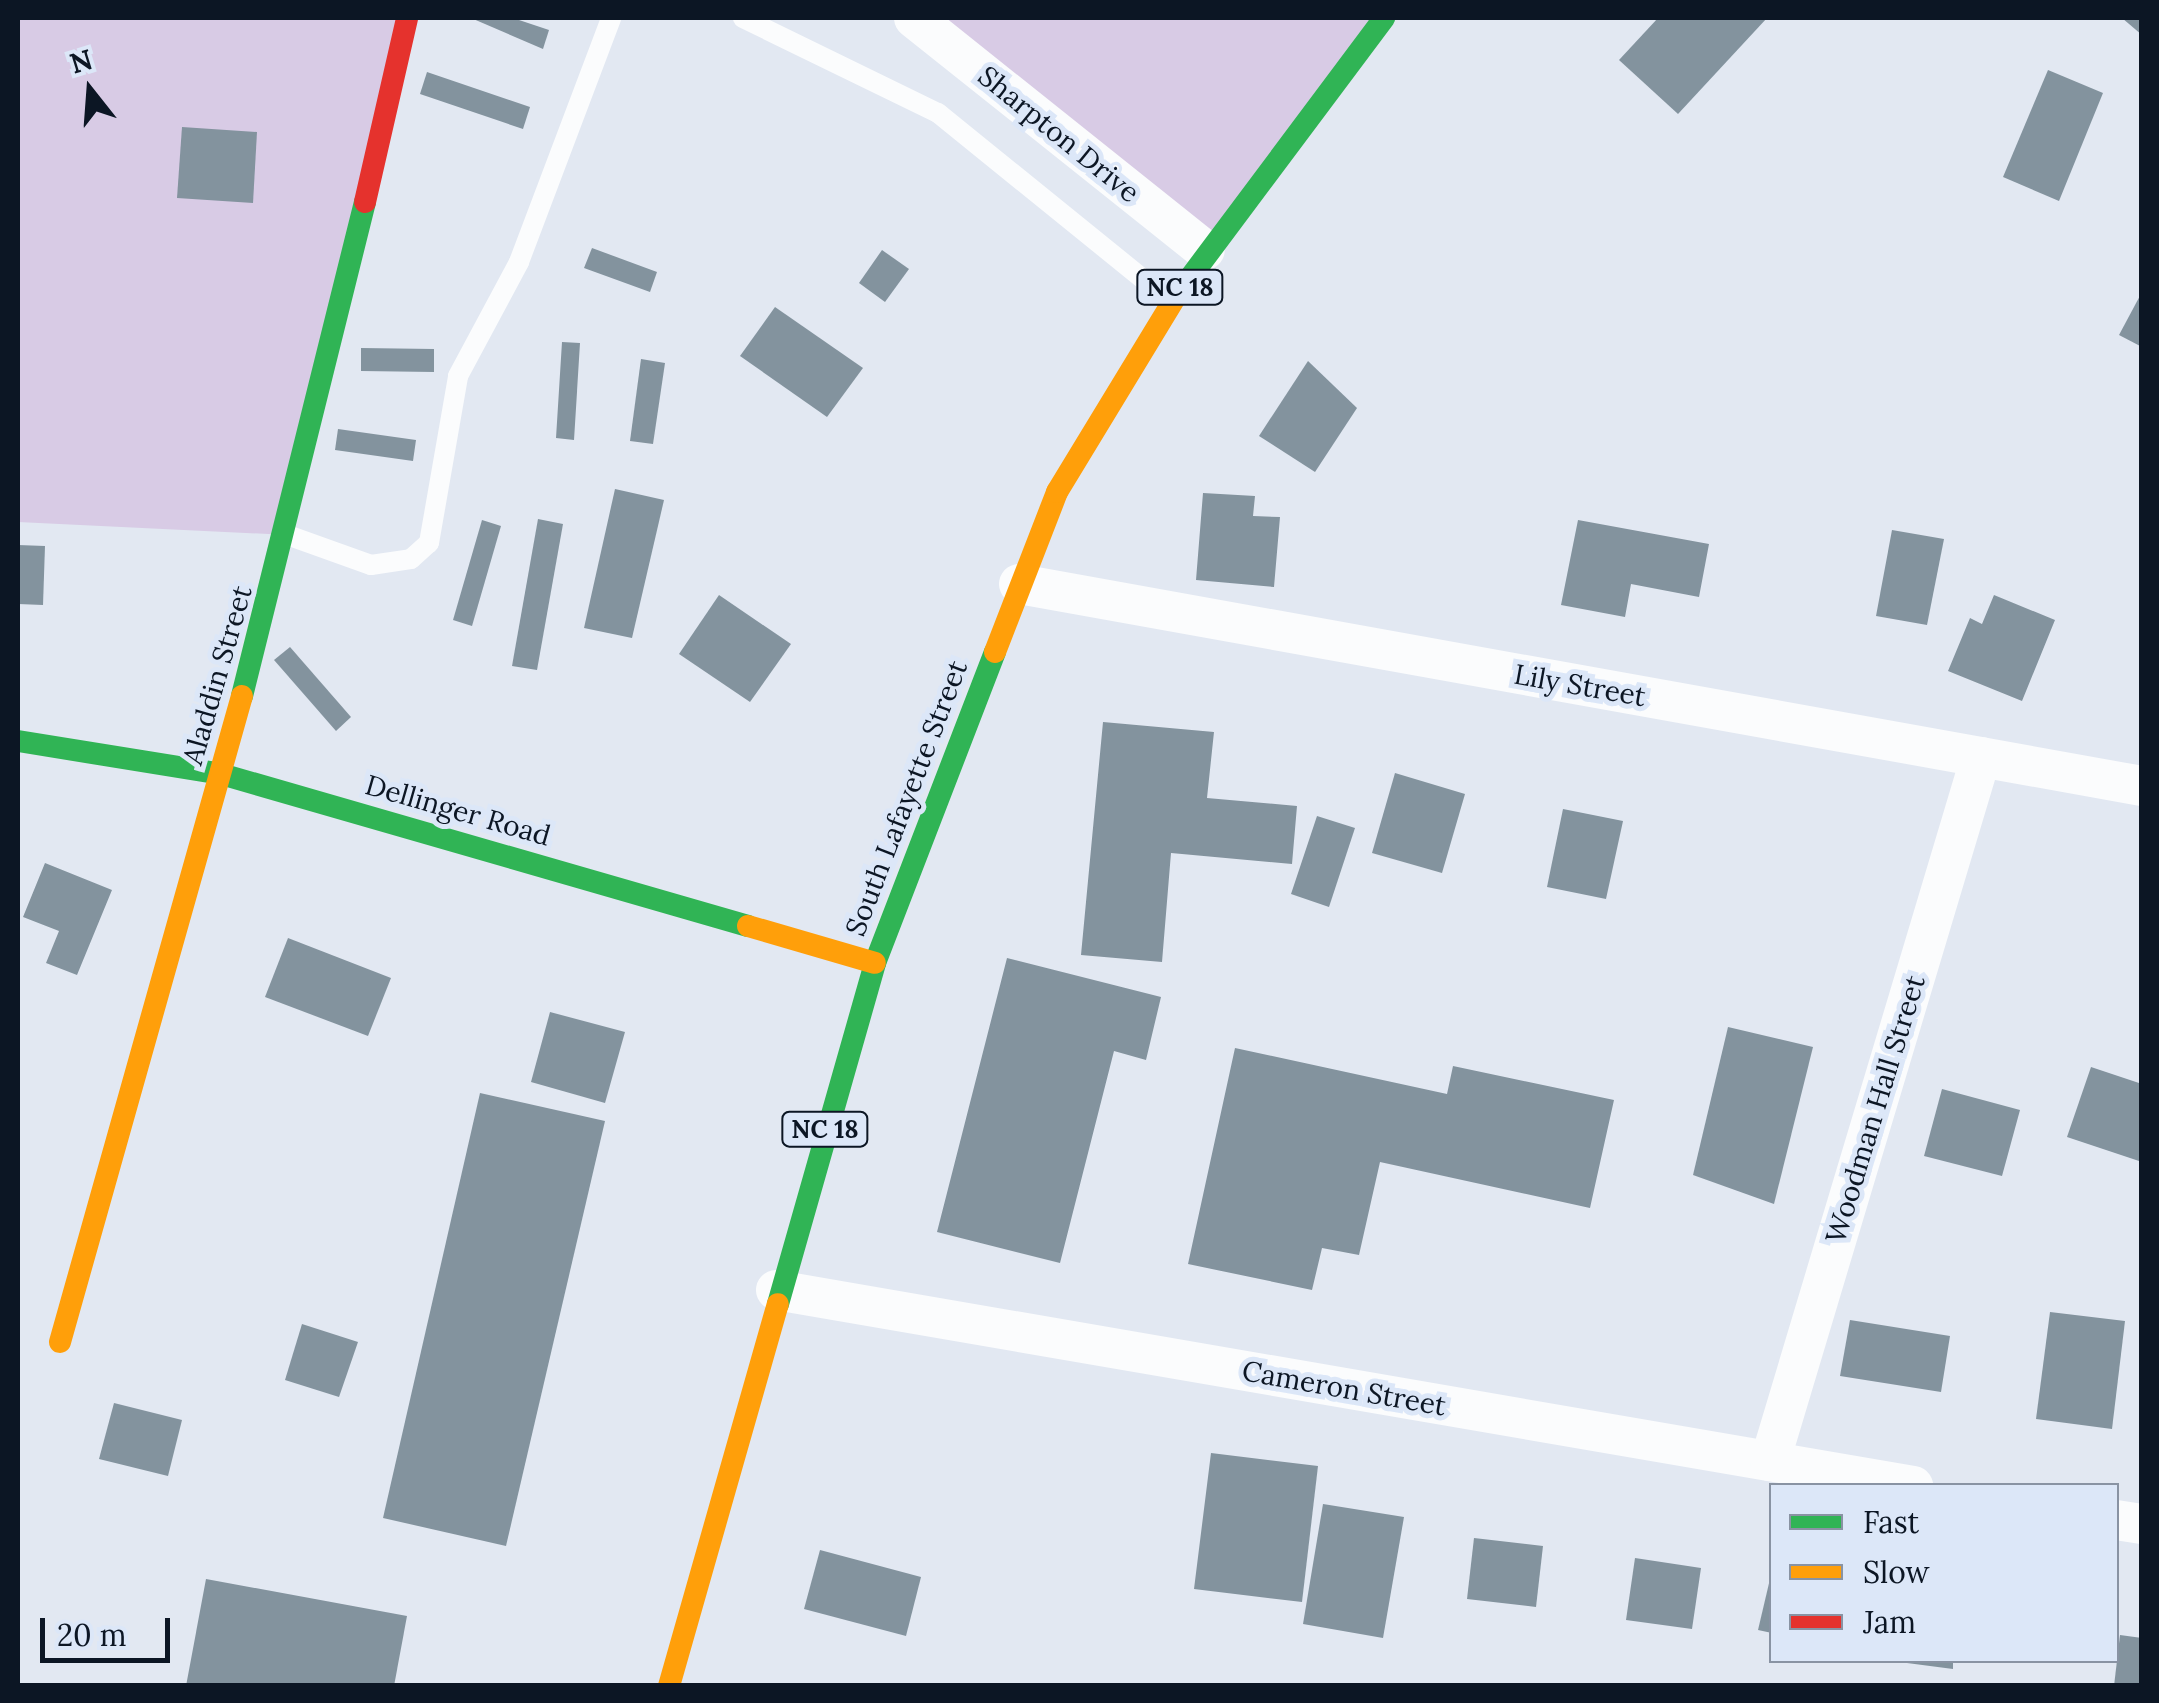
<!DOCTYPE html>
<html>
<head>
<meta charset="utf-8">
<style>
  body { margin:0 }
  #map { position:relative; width:2159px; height:1703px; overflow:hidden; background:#e2e8f2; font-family:Lora,serif }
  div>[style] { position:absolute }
  .green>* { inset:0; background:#d8cbe5 }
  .building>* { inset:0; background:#83939e }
  .lane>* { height:20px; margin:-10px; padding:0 10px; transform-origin:10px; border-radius:10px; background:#fbfcfd }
  .street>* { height:40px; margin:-20px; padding:0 20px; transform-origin:20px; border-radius:20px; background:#fbfcfd }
  .fast>* { height:22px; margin:-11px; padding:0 11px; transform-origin:11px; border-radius:11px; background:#30b455 }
  .slow>* { height:22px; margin:-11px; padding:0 11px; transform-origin:11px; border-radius:11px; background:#ff9f0a }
  .jam>* { height:22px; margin:-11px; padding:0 11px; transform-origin:11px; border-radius:11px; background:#e5322d }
  span { translate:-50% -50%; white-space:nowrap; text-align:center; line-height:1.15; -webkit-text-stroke:10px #dce7f8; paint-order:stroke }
  .shield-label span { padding:2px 8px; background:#dce7f8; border:2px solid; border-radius:8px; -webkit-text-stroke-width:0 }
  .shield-label { font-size:25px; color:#0c1624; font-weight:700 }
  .street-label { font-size:28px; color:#0c1624 }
  .frame { position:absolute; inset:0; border:20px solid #0c1624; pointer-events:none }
  .legend { position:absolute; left:1769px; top:1483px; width:350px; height:180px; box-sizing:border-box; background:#dce7f8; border:2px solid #8993a3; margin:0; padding:12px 18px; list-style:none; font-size:30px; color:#0c1624 }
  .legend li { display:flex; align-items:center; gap:20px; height:50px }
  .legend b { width:50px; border:2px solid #8993a3 }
  .north { position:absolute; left:40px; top:40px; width:100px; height:100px; -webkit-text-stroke:8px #dce7f8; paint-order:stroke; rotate:343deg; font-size:28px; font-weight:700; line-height:40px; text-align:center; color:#0c1624 }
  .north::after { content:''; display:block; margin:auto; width:35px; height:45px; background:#0c1624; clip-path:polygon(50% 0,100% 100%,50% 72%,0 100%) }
  .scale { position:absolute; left:40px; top:1618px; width:130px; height:45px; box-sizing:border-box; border:5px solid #0c1624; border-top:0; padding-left:12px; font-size:30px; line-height:35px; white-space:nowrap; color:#0c1624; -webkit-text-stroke:8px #dce7f8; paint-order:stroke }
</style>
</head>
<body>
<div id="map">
  <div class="green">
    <i style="clip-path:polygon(18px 18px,407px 18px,288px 535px,18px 522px)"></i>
    <i style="clip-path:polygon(914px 18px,1384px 18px,1205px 250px)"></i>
  </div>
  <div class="building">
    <i style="clip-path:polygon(471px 18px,513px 18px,549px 30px,543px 49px)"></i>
    <i style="clip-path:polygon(1658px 18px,1767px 18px,1678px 114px,1619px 60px)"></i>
    <i style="clip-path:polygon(2122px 18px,2142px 18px,2142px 35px)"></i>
    <i style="clip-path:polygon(2048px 70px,2103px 93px,2059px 201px,2003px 177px)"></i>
    <i style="clip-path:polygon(427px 72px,530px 107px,523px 129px,420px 94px)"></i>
    <i style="clip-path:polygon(182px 127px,257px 132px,253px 203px,177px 198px)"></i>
    <i style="clip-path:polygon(592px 248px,657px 272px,650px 292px,584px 268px)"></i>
    <i style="clip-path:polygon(882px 250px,909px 269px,885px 302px,859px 283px)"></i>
    <i style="clip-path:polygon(2142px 292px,2142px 347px,2119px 335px)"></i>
    <i style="clip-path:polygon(775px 307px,863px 368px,827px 417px,740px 356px)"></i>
    <i style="clip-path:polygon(562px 342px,580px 343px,574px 440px,556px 438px)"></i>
    <i style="clip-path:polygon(361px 348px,434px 349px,434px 372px,361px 371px)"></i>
    <i style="clip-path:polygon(641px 359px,665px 363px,653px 444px,630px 441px)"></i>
    <i style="clip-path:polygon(1308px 361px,1357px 408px,1315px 472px,1259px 436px)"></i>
    <i style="clip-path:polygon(338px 429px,416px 440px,413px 461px,335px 450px)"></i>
    <i style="clip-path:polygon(615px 489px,664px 500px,632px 638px,584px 628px)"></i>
    <i style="clip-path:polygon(1203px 493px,1255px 496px,1253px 516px,1280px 517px,1274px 587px,1196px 580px)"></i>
    <i style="clip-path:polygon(538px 519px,563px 524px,537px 670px,512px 666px)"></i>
    <i style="clip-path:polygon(482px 520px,501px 526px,472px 626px,453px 620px)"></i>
    <i style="clip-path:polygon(1578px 520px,1709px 544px,1699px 597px,1631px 584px,1625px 617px,1561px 605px)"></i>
    <i style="clip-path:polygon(1892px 530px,1944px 539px,1927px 625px,1876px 616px)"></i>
    <i style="clip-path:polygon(18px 545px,45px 546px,43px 605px,18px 604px)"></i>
    <i style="clip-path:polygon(719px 595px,791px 644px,750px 702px,679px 654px)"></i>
    <i style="clip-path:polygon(1994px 595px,2055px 620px,2022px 701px,1948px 671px,1970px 618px,1982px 624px)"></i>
    <i style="clip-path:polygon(290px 647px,351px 717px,336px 731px,274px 660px)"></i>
    <i style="clip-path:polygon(1103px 722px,1214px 732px,1207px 798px,1297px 806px,1292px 864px,1171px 853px,1162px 962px,1081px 955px)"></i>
    <i style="clip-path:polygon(1395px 773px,1465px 794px,1442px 873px,1372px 853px)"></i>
    <i style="clip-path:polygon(1563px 809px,1623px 821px,1606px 899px,1547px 887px)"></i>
    <i style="clip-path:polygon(1317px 816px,1355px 828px,1329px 907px,1291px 894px)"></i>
    <i style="clip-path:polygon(45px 863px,112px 890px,77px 975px,46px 963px,59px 931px,23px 917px)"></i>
    <i style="clip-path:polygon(288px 938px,391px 978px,368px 1036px,265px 997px)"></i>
    <i style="clip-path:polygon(1007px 958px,1161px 997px,1146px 1060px,1114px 1051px,1060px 1263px,937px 1232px)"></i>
    <i style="clip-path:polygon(550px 1012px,625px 1032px,605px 1103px,531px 1082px)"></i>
    <i style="clip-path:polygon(1728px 1027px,1813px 1047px,1774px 1204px,1693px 1175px)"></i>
    <i style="clip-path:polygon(1235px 1048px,1447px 1094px,1453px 1066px,1614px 1100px,1590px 1208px,1380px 1162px,1359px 1255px,1322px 1248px,1312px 1290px,1188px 1264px)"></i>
    <i style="clip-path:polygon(2091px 1067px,2142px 1084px,2142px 1162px,2067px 1137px)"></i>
    <i style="clip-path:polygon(1942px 1089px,2020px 1110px,2002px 1176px,1924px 1156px)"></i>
    <i style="clip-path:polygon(480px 1093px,605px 1121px,506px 1546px,383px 1518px)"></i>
    <i style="clip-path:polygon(2050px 1312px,2125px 1321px,2112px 1429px,2036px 1419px)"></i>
    <i style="clip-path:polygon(1850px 1320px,1950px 1336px,1941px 1392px,1840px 1376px)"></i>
    <i style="clip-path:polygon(302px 1324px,358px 1342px,339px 1397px,285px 1380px)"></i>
    <i style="clip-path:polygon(114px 1403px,182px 1420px,168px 1476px,99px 1459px)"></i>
    <i style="clip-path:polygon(1211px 1453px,1318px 1466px,1302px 1602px,1194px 1589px)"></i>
    <i style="clip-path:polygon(1323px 1504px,1404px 1517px,1383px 1638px,1303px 1624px)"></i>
    <i style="clip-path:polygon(1474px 1538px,1543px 1546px,1536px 1607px,1467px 1599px)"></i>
    <i style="clip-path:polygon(820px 1550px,921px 1577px,906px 1636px,804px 1609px)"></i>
    <i style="clip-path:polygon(1635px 1558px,1701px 1568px,1692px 1629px,1626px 1620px)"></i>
    <i style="clip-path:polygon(206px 1579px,407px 1616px,394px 1686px,186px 1686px)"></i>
    <i style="clip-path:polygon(1770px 1579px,1772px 1579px,1772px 1633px,1758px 1630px)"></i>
    <i style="clip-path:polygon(2120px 1635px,2142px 1638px,2142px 1686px,2114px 1686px)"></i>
    <i style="clip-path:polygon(1884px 1660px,1953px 1660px,1953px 1669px)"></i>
  </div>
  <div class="lane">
    <i style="left:743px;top:18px;width:217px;rotate:26deg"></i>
    <i style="left:938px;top:113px;width:297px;rotate:39deg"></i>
    <i style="left:290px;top:536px;width:86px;rotate:19.7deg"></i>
    <i style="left:371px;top:565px;width:40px;rotate:-8.5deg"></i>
    <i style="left:411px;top:559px;width:24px;rotate:-42deg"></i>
    <i style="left:429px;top:543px;width:169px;rotate:-80.1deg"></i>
    <i style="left:458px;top:376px;width:129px;rotate:-61.8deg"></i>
    <i style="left:519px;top:262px;width:261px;rotate:-69.3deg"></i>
  </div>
  <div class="street">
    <i style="left:914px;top:18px;width:372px;rotate:38.6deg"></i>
    <i style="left:1019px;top:584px;width:1141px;rotate:10.2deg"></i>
    <i style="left:776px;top:1290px;width:1154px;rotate:9.78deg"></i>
    <i style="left:1770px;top:1461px;width:735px;rotate:-73.32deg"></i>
    <i style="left:2116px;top:1520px;width:26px;rotate:9deg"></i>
  </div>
  <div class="fast">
    <i style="left:1177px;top:295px;width:346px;rotate:-53.2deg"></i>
    <i style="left:242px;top:696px;width:509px;rotate:-76.02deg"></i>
    <i style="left:18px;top:741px;width:206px;rotate:9.2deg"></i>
    <i style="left:221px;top:774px;width:548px;rotate:16.09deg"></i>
    <i style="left:778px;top:1304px;width:355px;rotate:-74.1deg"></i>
    <i style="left:875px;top:963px;width:333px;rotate:-68.9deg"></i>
  </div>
  <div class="slow">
    <i style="left:995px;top:652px;width:172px;rotate:-68.8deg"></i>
    <i style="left:1057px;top:492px;width:231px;rotate:-58.7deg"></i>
    <i style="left:748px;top:926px;width:132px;rotate:16.2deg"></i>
    <i style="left:60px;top:1342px;width:671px;rotate:-74.27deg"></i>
    <i style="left:669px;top:1686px;width:397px;rotate:-74.1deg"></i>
  </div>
  <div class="jam">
    <i style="left:365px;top:202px;width:189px;rotate:-77.1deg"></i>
  </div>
  <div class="shield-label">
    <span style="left:1180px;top:287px">NC 18</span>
    <span style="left:825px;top:1129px">NC 18</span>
  </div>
  <div class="street-label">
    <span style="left:1059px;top:134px;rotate:39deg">Sharpton Drive</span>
    <span style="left:217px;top:675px;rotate:-74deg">Aladdin Street</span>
    <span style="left:1580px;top:685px;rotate:10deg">Lily Street</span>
    <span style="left:906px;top:798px;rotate:-69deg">South Lafayette Street</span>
    <span style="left:458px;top:810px;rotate:16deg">Dellinger Road</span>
    <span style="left:1875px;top:1109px;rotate:-73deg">Woodman Hall Street</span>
    <span style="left:1344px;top:1388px;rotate:10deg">Cameron Street</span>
  </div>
  <div class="frame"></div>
  <ul class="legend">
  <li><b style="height:12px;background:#30b455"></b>Fast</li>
  <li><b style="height:12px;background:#ff9f0a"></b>Slow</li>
  <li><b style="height:12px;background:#e5322d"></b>Jam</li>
  </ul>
  <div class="north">N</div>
  <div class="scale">20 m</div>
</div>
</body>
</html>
